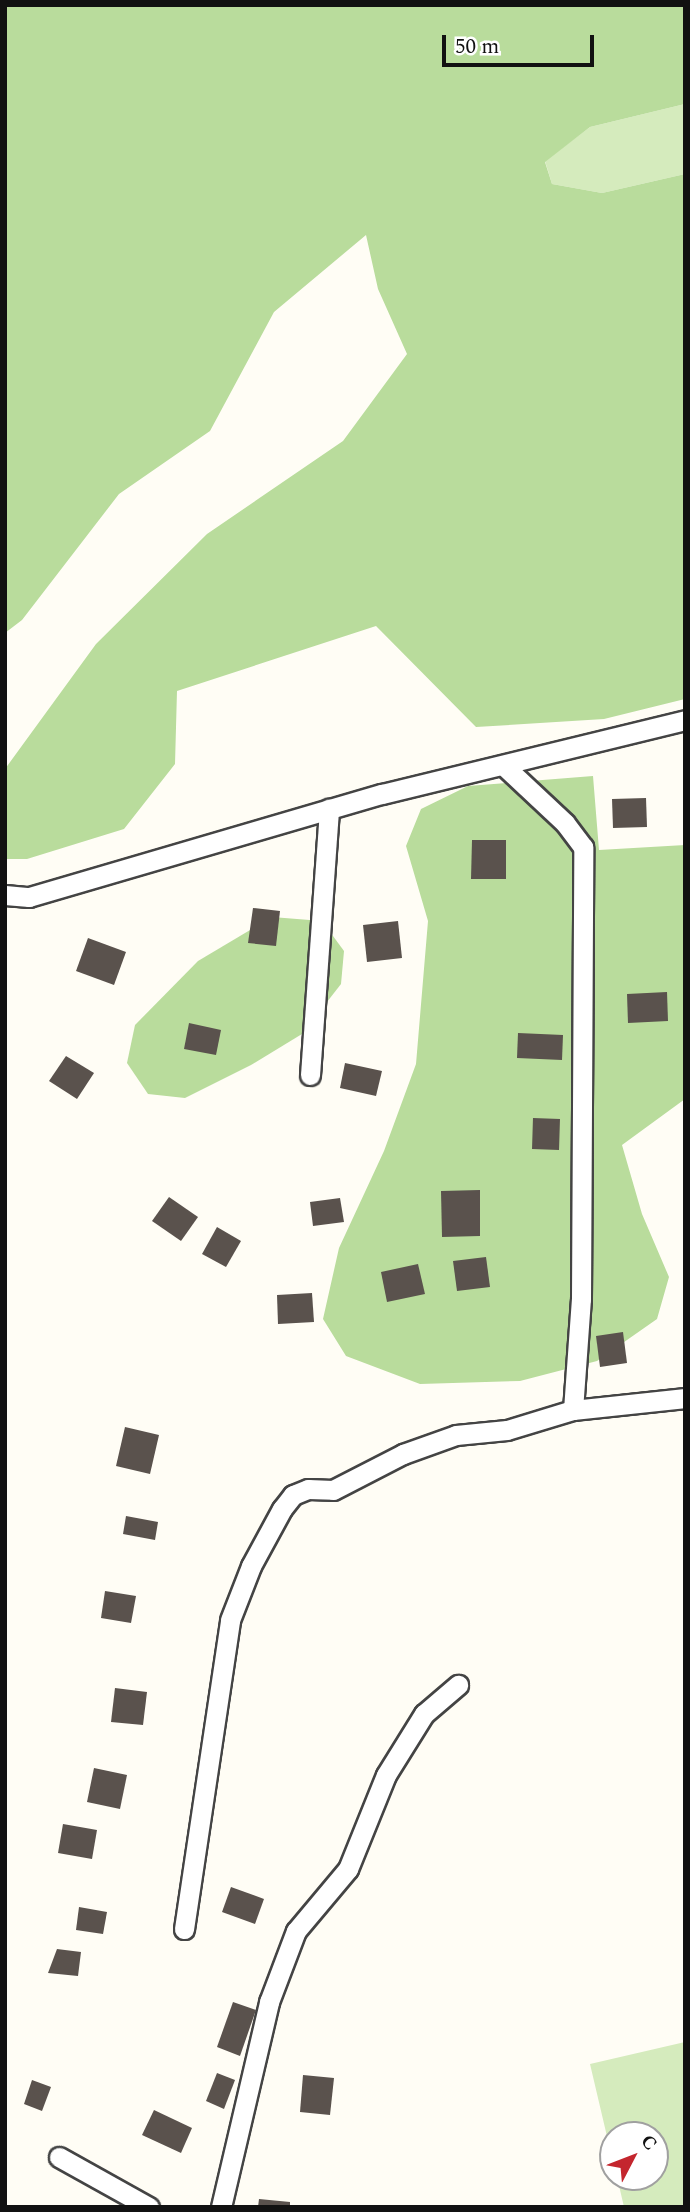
<!DOCTYPE html>
<html>
<head>
<meta charset="utf-8">
<style>
  body { margin:0 }
  #map { position:relative; width:690px; height:2212px; overflow:hidden; background:#fffdf5; font-family:Spectral,serif }
  div>[style] { position:absolute }
  .green>* { inset:0; background:#d5ebbd }
  .forest>* { inset:0; background:#b9dc9c }
  .building>* { inset:0; background:#5a524d }
  .roads { filter:drop-shadow(2px 0 #444) drop-shadow(-2px 0 #444) drop-shadow(0 2px #444) drop-shadow(0 -2px #444) }
  .minor>* { height:19px; margin:-9.5px; padding:0 9.5px; transform-origin:9.5px; border-radius:9.5px; background:#fff }
  span { translate:-50% -50%; white-space:nowrap; text-align:center; line-height:1.15; -webkit-text-stroke:7px #fff; paint-order:stroke }
  .frame { position:absolute; inset:0; border:7px solid #111; pointer-events:none }
  .north { position:absolute; left:599px; top:2121px; width:70px; height:70px; box-sizing:border-box; background:#fff; border:2px solid #a0a0a0; border-radius:50%; rotate:48deg; font-size:19px; font-weight:700; line-height:28px; text-align:center; color:#111 }
  .north::after { content:''; display:block; margin:auto; width:24px; height:32px; background:#c4262e; clip-path:polygon(50% 0,100% 100%,50% 72%,0 100%) }
  .scale { position:absolute; left:442px; top:35px; width:152px; height:32px; box-sizing:border-box; border:4px solid #111; border-top:0; padding-left:9px; font-size:21px; line-height:24px; white-space:nowrap; color:#111; -webkit-text-stroke:5px #fff; paint-order:stroke }
</style>
</head>
<body>
<div id="map">
  <div class="green">
    <i style="clip-path:polygon(685px 104px,685px 174px,602px 193px,552px 184px,545px 161px,590px 127px)"></i>
    <i style="clip-path:polygon(685px 2042px,685px 2207px,624px 2207px,617px 2177px,655px 2177px,655px 2135px,613px 2135px,613px 2162px,590px 2064px)"></i>
  </div>
  <div class="forest">
    <i style="clip-path:polygon(5px 5px,685px 5px,685px 104px,590px 127px,545px 162px,552px 184px,602px 193px,685px 174px,685px 699px,604px 719px,476px 727px,376px 626px,177px 691px,175px 764px,124px 829px,27px 859px,5px 859px,5px 769px,96px 644px,207px 534px,343px 441px,407px 354px,378px 289px,366px 235px,274px 312px,210px 431px,119px 494px,22px 620px,5px 633px)"></i>
    <i style="clip-path:polygon(593px 776px,599px 850px,685px 845px,685px 1099px,622px 1145px,642px 1214px,669px 1277px,657px 1319px,597px 1361px,520px 1381px,420px 1384px,346px 1356px,323px 1319px,339px 1248px,384px 1151px,416px 1064px,428px 921px,406px 846px,421px 809px,468px 786px)"></i>
    <i style="clip-path:polygon(272px 917px,322px 921px,344px 951px,341px 984px,302px 1034px,251px 1065px,185px 1098px,148px 1094px,127px 1063px,135px 1025px,198px 961px)"></i>
  </div>
  <div class="building">
    <i style="clip-path:polygon(646px 798px,647px 827px,613px 828px,612px 799px)"></i>
    <i style="clip-path:polygon(472px 840px,506px 840px,506px 879px,471px 879px)"></i>
    <i style="clip-path:polygon(253px 908px,280px 911px,276px 946px,248px 943px)"></i>
    <i style="clip-path:polygon(398px 921px,402px 958px,367px 962px,363px 925px)"></i>
    <i style="clip-path:polygon(88px 938px,126px 952px,114px 985px,76px 971px)"></i>
    <i style="clip-path:polygon(667px 992px,668px 1021px,628px 1023px,627px 994px)"></i>
    <i style="clip-path:polygon(189px 1023px,221px 1030px,216px 1055px,184px 1049px)"></i>
    <i style="clip-path:polygon(518px 1033px,563px 1035px,562px 1060px,517px 1058px)"></i>
    <i style="clip-path:polygon(66px 1056px,94px 1073px,77px 1099px,49px 1081px)"></i>
    <i style="clip-path:polygon(345px 1063px,382px 1071px,376px 1096px,340px 1088px)"></i>
    <i style="clip-path:polygon(533px 1118px,560px 1119px,559px 1150px,532px 1149px)"></i>
    <i style="clip-path:polygon(480px 1190px,480px 1236px,442px 1237px,441px 1191px)"></i>
    <i style="clip-path:polygon(169px 1197px,198px 1217px,181px 1241px,152px 1221px)"></i>
    <i style="clip-path:polygon(340px 1198px,344px 1222px,313px 1226px,310px 1202px)"></i>
    <i style="clip-path:polygon(217px 1227px,241px 1241px,226px 1267px,202px 1254px)"></i>
    <i style="clip-path:polygon(486px 1257px,490px 1287px,457px 1291px,453px 1261px)"></i>
    <i style="clip-path:polygon(418px 1264px,425px 1294px,387px 1302px,381px 1272px)"></i>
    <i style="clip-path:polygon(312px 1293px,314px 1322px,278px 1324px,277px 1295px)"></i>
    <i style="clip-path:polygon(623px 1332px,627px 1363px,600px 1367px,596px 1336px)"></i>
    <i style="clip-path:polygon(125px 1427px,159px 1435px,150px 1474px,116px 1466px)"></i>
    <i style="clip-path:polygon(126px 1516px,158px 1522px,155px 1540px,123px 1534px)"></i>
    <i style="clip-path:polygon(105px 1591px,136px 1596px,131px 1623px,101px 1618px)"></i>
    <i style="clip-path:polygon(115px 1688px,147px 1692px,143px 1725px,111px 1722px)"></i>
    <i style="clip-path:polygon(94px 1768px,127px 1775px,120px 1809px,87px 1802px)"></i>
    <i style="clip-path:polygon(63px 1824px,97px 1830px,92px 1859px,58px 1853px)"></i>
    <i style="clip-path:polygon(231px 1887px,264px 1899px,255px 1924px,222px 1912px)"></i>
    <i style="clip-path:polygon(79px 1907px,107px 1912px,103px 1934px,76px 1930px)"></i>
    <i style="clip-path:polygon(57px 1949px,81px 1952px,78px 1976px,48px 1973px)"></i>
    <i style="clip-path:polygon(233px 2002px,256px 2010px,240px 2056px,217px 2047px)"></i>
    <i style="clip-path:polygon(217px 2073px,235px 2080px,224px 2109px,206px 2101px)"></i>
    <i style="clip-path:polygon(303px 2075px,334px 2078px,330px 2115px,300px 2112px)"></i>
    <i style="clip-path:polygon(32px 2080px,51px 2087px,42px 2111px,24px 2104px)"></i>
    <i style="clip-path:polygon(154px 2110px,192px 2128px,181px 2153px,142px 2135px)"></i>
    <i style="clip-path:polygon(259px 2199px,290px 2202px,290px 2207px,258px 2207px)"></i>
  </div>
  <div class="roads">
    <div class="minor">
      <i style="left:5px;top:895px;width:24px;rotate:5deg"></i>
      <i style="left:29px;top:897px;width:368px;rotate:-16.3deg"></i>
      <i style="left:382px;top:794px;width:312px;rotate:-13.7deg"></i>
      <i style="left:310px;top:1075px;width:267px;rotate:-85.9deg"></i>
      <i style="left:573px;top:1410px;width:113px;rotate:-6.1deg"></i>
      <i style="left:184px;top:1929px;width:312px;rotate:-81.5deg"></i>
      <i style="left:230px;top:1620px;width:58px;rotate:-68.7deg"></i>
      <i style="left:251px;top:1566px;width:65px;rotate:-61.5deg"></i>
      <i style="left:282px;top:1509px;width:18px;rotate:-52deg"></i>
      <i style="left:293px;top:1495px;width:16px;rotate:-22deg"></i>
      <i style="left:308px;top:1489px;width:25px;rotate:2deg"></i>
      <i style="left:333px;top:1490px;width:79px;rotate:-27.2deg"></i>
      <i style="left:403px;top:1454px;width:56px;rotate:-19.7deg"></i>
      <i style="left:456px;top:1435px;width:51px;rotate:-5.6deg"></i>
      <i style="left:507px;top:1430px;width:69px;rotate:-16.9deg"></i>
      <i style="left:573px;top:1410px;width:111px;rotate:-85.9deg"></i>
      <i style="left:581px;top:1299px;width:452px;rotate:-89.7deg"></i>
      <i style="left:583px;top:847px;width:30px;rotate:-127deg"></i>
      <i style="left:565px;top:823px;width:83px;rotate:-136.9deg"></i>
      <i style="left:59px;top:2157px;width:103px;rotate:29.1deg"></i>
      <i style="left:221px;top:2207px;width:211px;rotate:-76.8deg"></i>
      <i style="left:269px;top:2002px;width:76px;rotate:-69.2deg"></i>
      <i style="left:296px;top:1931px;width:81px;rotate:-50deg"></i>
      <i style="left:348px;top:1869px;width:101px;rotate:-68deg"></i>
      <i style="left:386px;top:1775px;width:72px;rotate:-58.1deg"></i>
      <i style="left:424px;top:1714px;width:45px;rotate:-40.5deg"></i>
    </div>
  </div>
  <div class="frame"></div>
  <div class="north">С</div>
  <div class="scale">50 m</div>
</div>
</body>
</html>
